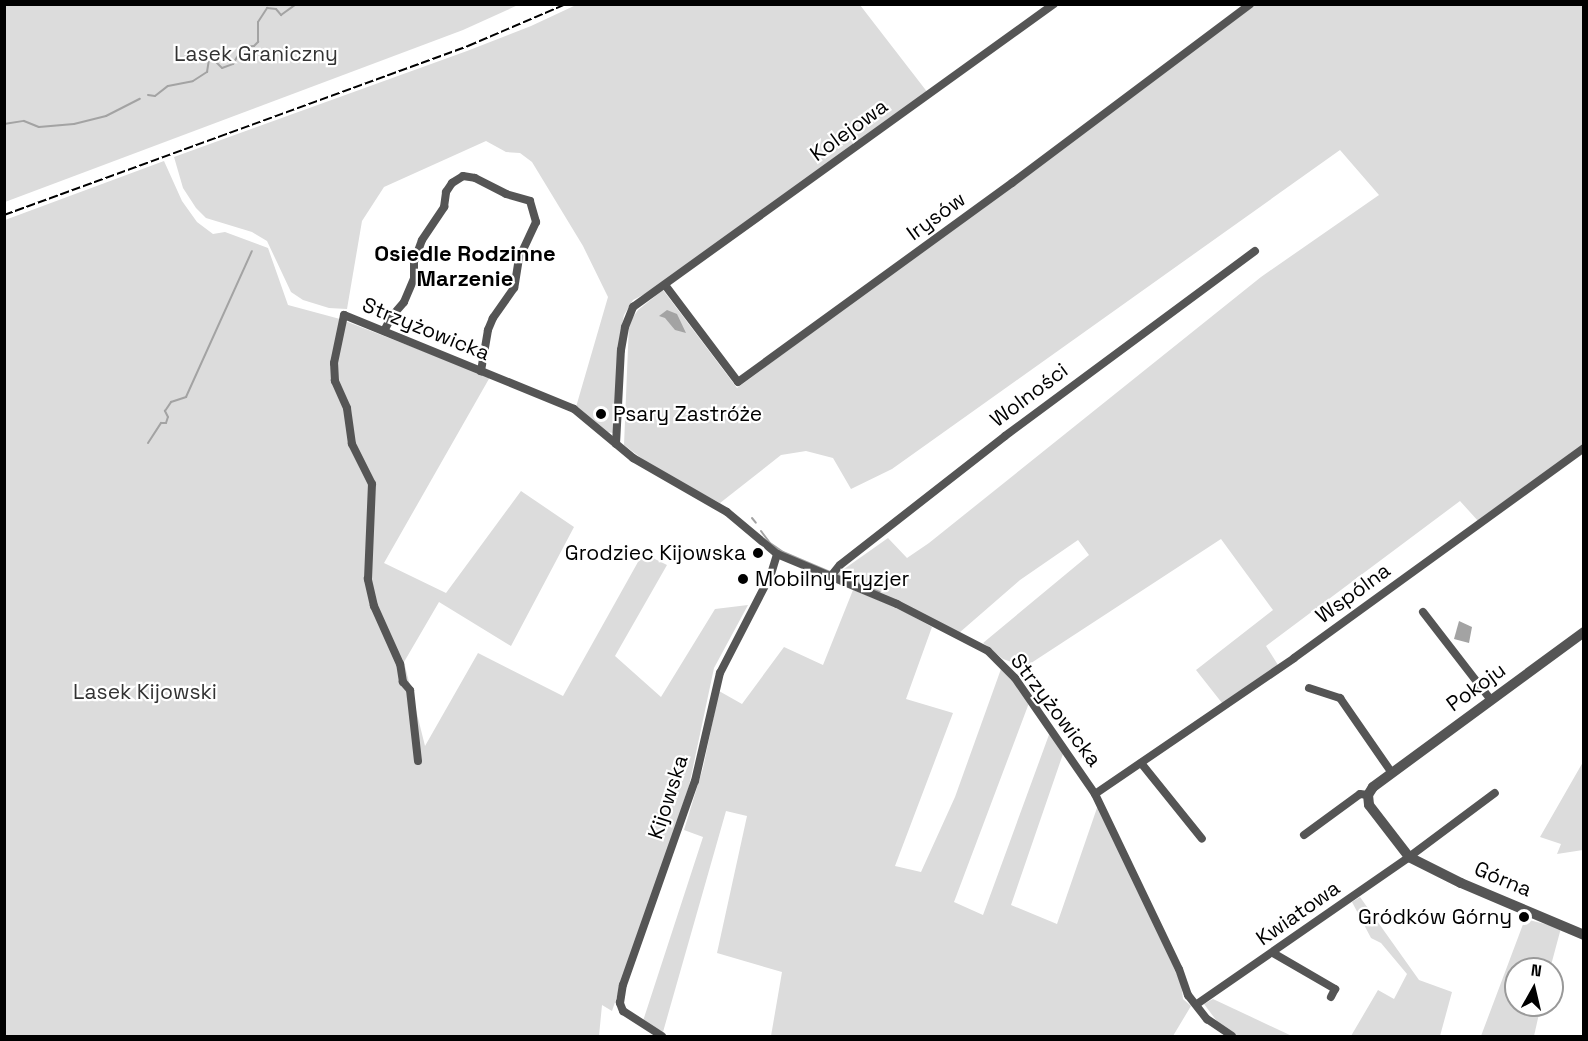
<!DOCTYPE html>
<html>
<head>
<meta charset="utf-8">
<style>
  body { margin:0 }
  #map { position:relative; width:1588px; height:1041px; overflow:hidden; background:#fff; font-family:"Space Grotesk",sans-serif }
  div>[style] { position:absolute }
  .green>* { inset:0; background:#dcdcdc }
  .water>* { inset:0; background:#a3a3a3 }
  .stream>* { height:2px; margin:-1px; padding:0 1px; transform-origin:1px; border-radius:1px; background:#a3a3a3 }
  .minor>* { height:8px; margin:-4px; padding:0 4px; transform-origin:4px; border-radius:4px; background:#555 }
  .tertiary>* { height:10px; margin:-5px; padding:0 5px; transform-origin:5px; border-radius:5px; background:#555 }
  .rail>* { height:2px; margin-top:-1px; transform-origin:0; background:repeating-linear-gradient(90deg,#000 0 9px,transparent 0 12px) }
  .dots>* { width:16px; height:16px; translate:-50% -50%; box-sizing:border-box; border:3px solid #fff; border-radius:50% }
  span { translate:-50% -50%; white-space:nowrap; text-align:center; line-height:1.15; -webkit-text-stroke:4.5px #fff; paint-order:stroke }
  .park-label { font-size:21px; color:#333 }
  .street-label { font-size:21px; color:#000 }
  .poi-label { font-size:21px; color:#000 }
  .left { translate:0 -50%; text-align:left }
  .right { translate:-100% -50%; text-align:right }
  .neighbourhood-label { font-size:22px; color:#000; font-weight:700 }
  .frame { position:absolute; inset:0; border:6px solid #000; pointer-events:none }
  .north { position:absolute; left:1504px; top:957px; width:60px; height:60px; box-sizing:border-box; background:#fff; border:2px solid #999; border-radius:50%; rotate:8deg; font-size:16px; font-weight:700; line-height:24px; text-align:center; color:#000 }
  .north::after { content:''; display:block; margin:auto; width:21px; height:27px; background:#000; clip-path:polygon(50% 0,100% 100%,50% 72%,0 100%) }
</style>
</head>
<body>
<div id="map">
  <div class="green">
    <i style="clip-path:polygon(4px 5px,5px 4px,518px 5px,463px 30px,5px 202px)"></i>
    <i style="clip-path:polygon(576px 5px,860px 5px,928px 93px,660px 286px,633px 300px,624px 315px,620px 336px,613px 433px,607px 432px,576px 407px,608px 297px,583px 246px,532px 162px,520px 153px,506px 152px,486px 141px,384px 187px,362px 221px,347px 309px,329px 308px,303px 300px,291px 292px,267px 241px,252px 232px,206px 218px,196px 208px,183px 188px,174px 157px,467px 51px,531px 26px)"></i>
    <i style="clip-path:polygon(1255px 5px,1583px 5px,1583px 446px,1479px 522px,1460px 501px,1266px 646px,1278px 665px,1222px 703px,1196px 670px,1273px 610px,1221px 539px,1025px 667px,1003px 659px,983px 643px,1089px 555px,1078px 540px,1020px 580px,959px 633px,837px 574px,888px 538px,907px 558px,929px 543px,1261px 277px,1379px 195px,1340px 150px,892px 469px,851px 489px,833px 458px,806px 451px,781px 455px,720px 503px,653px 467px,624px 445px,629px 323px,638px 310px,663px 290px,737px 388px)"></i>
    <i style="clip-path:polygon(164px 161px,182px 201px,197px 222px,213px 234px,225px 232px,268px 248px,288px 305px,340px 319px,490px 377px,384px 563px,446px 593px,521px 491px,574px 527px,511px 646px,439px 602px,404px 662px,425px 746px,478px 653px,563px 696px,643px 553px,667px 565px,615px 656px,661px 697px,715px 609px,748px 605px,714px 668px,689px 786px,612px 1011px,602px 1005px,599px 1036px,5px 1036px,5px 220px)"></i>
    <i style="clip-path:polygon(853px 590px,898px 608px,932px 627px,906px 699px,953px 713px,895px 866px,921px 872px,955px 797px,1001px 669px,1010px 676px,1029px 703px,954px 902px,983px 915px,1050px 732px,1064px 751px,1011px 905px,1057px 924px,1098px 805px,1181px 983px,1183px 999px,1191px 1006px,1173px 1036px,771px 1036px,782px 972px,717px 953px,747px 816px,726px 811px,663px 1032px,643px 1021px,703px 837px,684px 830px,703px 768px,719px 691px,742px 704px,784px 647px,823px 665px)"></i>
    <i style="clip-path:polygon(1583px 762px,1583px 850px,1557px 854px,1561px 844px,1540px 837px)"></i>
    <i style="clip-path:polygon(1360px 897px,1419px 980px,1452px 992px,1440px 1036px,1351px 1036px,1378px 990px,1394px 999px,1407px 974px,1381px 943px,1371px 938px,1352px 902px)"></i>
    <i style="clip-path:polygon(1525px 919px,1561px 928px,1550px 969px,1516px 969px,1516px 1005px,1541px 1005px,1534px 1036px,1481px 1036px)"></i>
    <i style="clip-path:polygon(1213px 999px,1292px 1036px,1231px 1036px,1225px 1032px,1204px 1004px)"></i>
  </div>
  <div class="water">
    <i style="clip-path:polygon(667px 310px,677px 314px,686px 333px,675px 330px,665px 318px,659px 316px)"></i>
    <i style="clip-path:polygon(1459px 621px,1472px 627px,1469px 643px,1454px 639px)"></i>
  </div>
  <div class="stream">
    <i style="left:148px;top:95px;width:7px;rotate:8deg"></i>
    <i style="left:155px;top:96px;width:16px;rotate:-38deg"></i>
    <i style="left:168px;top:86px;width:25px;rotate:-11deg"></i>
    <i style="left:193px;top:81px;width:17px;rotate:-33deg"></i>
    <i style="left:207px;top:72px;width:13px;rotate:-81deg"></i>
    <i style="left:209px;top:59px;width:3px;rotate:-18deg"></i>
    <i style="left:212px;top:58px;width:14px;rotate:45deg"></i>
    <i style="left:222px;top:68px;width:12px;rotate:-20deg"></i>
    <i style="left:233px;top:64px;width:20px;rotate:-60deg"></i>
    <i style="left:243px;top:47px;width:11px;rotate:-5deg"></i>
    <i style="left:254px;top:46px;width:6px;rotate:-45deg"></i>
    <i style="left:258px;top:42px;width:20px;rotate:-90deg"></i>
    <i style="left:258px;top:22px;width:17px;rotate:-57deg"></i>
    <i style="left:267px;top:8px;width:9px;rotate:6deg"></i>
    <i style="left:276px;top:9px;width:8px;rotate:50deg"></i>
    <i style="left:281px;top:15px;width:19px;rotate:-36deg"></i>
    <i style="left:4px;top:124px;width:20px;rotate:-9deg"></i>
    <i style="left:24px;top:121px;width:16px;rotate:22deg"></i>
    <i style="left:39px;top:127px;width:35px;rotate:-5deg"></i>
    <i style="left:74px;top:124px;width:33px;rotate:-14deg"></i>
    <i style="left:106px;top:116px;width:38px;rotate:-27deg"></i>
    <i style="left:148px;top:443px;width:24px;rotate:-57deg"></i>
    <i style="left:161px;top:423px;width:5px"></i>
    <i style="left:166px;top:423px;width:6px;rotate:-72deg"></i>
    <i style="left:168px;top:417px;width:7px;rotate:-117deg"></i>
    <i style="left:165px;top:411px;width:11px;rotate:-56deg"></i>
    <i style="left:171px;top:402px;width:16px;rotate:-18deg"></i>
    <i style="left:186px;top:397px;width:160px;rotate:-65.7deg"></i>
    <i style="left:752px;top:518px;width:6px;rotate:51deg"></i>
    <i style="left:761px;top:531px;width:15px;rotate:53deg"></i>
    <i style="left:770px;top:543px;width:16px;rotate:35deg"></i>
    <i style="left:783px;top:552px;width:51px;rotate:23.1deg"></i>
    <i style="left:835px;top:574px;width:48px;rotate:21.8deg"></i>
  </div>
  <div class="minor">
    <i style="left:665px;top:285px;width:121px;rotate:53deg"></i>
    <i style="left:738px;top:382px;width:339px;rotate:-36deg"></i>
    <i style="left:1012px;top:183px;width:298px;rotate:-36.9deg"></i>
    <i style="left:384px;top:331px;width:17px;rotate:-62deg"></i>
    <i style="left:392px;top:316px;width:18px;rotate:-49deg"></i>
    <i style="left:404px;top:302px;width:26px;rotate:-67deg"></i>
    <i style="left:414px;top:278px;width:16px;rotate:-90deg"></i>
    <i style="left:414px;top:262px;width:23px;rotate:-70deg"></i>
    <i style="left:422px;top:240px;width:40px;rotate:-56deg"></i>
    <i style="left:444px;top:207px;width:15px;rotate:-82deg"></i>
    <i style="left:446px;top:192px;width:11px;rotate:-56deg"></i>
    <i style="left:452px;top:183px;width:13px;rotate:-32deg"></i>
    <i style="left:463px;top:176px;width:12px;rotate:9deg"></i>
    <i style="left:475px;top:178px;width:35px;rotate:27deg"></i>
    <i style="left:506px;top:194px;width:25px;rotate:16deg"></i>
    <i style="left:530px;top:201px;width:22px;rotate:74deg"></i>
    <i style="left:536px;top:222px;width:40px;rotate:115deg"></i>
    <i style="left:519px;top:258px;width:30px;rotate:99deg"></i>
    <i style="left:514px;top:288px;width:37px;rotate:125deg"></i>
    <i style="left:493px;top:318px;width:13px;rotate:113deg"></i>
    <i style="left:488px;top:330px;width:42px;rotate:99.7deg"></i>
    <i style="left:616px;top:444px;width:94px;rotate:-87deg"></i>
    <i style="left:621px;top:350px;width:23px;rotate:-80deg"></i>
    <i style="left:625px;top:327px;width:22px;rotate:-68deg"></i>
    <i style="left:633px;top:307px;width:519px;rotate:-35.74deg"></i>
    <i style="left:831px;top:576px;width:14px;rotate:-51deg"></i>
    <i style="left:840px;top:565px;width:209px;rotate:-38deg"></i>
    <i style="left:1005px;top:436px;width:311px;rotate:-36.5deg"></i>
    <i style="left:1423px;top:612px;width:111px;rotate:52.3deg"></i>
    <i style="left:1309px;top:688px;width:33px;rotate:18deg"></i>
    <i style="left:1340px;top:698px;width:91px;rotate:55.3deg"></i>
    <i style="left:418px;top:761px;width:71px;rotate:-96.4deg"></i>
    <i style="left:410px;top:690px;width:11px;rotate:-131deg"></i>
    <i style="left:403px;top:682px;width:18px;rotate:-99deg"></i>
    <i style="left:400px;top:664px;width:64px;rotate:-114.1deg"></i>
    <i style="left:374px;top:606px;width:28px;rotate:-103deg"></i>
    <i style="left:368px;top:579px;width:95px;rotate:-87.6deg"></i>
    <i style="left:372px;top:484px;width:45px;rotate:-116.6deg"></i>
    <i style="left:352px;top:444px;width:36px;rotate:-98deg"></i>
    <i style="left:347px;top:408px;width:30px;rotate:-114deg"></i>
    <i style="left:335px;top:381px;width:18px;rotate:-93deg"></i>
    <i style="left:334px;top:363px;width:49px;rotate:-78.2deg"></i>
    <i style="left:344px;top:315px;width:248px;rotate:22.2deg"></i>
    <i style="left:574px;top:409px;width:77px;rotate:39.7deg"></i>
    <i style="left:633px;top:458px;width:108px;rotate:29.9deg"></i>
    <i style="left:727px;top:512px;width:65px;rotate:40deg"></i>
    <i style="left:777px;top:554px;width:130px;rotate:22.6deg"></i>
    <i style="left:897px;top:604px;width:102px;rotate:27.3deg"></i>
    <i style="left:988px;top:651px;width:38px;rotate:45deg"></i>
    <i style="left:1015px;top:678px;width:141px;rotate:55.4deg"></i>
    <i style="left:1095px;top:794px;width:194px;rotate:64.4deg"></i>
    <i style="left:1179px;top:969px;width:28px;rotate:71deg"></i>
    <i style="left:1188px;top:995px;width:31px;rotate:52deg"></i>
    <i style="left:1207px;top:1019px;width:30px;rotate:34deg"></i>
    <i style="left:1141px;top:763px;width:97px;rotate:51.2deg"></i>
    <i style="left:1095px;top:794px;width:241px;rotate:-34.3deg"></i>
    <i style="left:1294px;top:658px;width:358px;rotate:-35.9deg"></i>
    <i style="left:1304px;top:835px;width:69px;rotate:-36.2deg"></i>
    <i style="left:1360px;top:794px;width:8px;rotate:7deg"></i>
    <i style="left:1273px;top:953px;width:72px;rotate:30.1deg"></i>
    <i style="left:1335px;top:989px;width:9px;rotate:117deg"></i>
    <i style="left:1197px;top:1004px;width:258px;rotate:-34.7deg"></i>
    <i style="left:1409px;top:857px;width:107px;rotate:-36.7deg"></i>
    <i style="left:662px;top:1036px;width:46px;rotate:-147.3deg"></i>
    <i style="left:623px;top:1011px;width:9px;rotate:-111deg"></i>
    <i style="left:620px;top:1003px;width:18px;rotate:-81deg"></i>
    <i style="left:623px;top:985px;width:216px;rotate:-70.6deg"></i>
    <i style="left:695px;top:781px;width:111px;rotate:-77deg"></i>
    <i style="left:720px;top:673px;width:111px;rotate:-62.7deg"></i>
    <i style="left:771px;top:574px;width:21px;rotate:-73deg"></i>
  </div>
  <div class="tertiary">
    <i style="left:1584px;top:632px;width:262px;rotate:143.7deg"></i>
    <i style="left:1373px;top:787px;width:9px;rotate:122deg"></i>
    <i style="left:1368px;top:795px;width:10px;rotate:84deg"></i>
    <i style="left:1369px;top:805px;width:66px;rotate:52.4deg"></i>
    <i style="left:1409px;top:857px;width:58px;rotate:26.6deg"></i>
    <i style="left:1461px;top:883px;width:134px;rotate:22.9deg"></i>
  </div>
  <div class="rail">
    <i style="left:4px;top:215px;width:494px;rotate:-20deg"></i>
    <i style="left:468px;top:46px;width:107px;rotate:-23.2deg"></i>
  </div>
  <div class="dots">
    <i style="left:601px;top:414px;background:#000"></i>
    <i style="left:758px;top:553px;background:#000"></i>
    <i style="left:743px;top:579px;background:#000"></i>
    <i style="left:1524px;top:917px;background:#000"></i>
  </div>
  <div class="park-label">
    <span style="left:256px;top:54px">Lasek Graniczny</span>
    <span style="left:145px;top:692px">Lasek Kijowski</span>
  </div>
  <div class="street-label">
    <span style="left:849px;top:130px;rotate:-36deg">Kolejowa</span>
    <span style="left:936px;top:216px;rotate:-36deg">Irysów</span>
    <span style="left:426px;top:329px;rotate:22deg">Strzyżowicka</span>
    <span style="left:1029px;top:395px;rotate:-37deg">Wolności</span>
    <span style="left:1353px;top:593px;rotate:-36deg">Wspólna</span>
    <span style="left:1476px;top:687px;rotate:-36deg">Pokoju</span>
    <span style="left:1056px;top:710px;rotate:53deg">Strzyżowicka</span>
    <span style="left:668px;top:797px;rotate:-72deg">Kijowska</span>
    <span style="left:1503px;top:879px;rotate:23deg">Górna</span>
    <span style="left:1298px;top:913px;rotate:-35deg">Kwiatowa</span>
  </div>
  <div class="poi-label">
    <span class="left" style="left:613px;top:414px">Psary Zastróże</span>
    <span class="right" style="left:746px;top:553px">Grodziec Kijowska</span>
    <span class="left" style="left:755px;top:579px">Mobilny Fryzjer</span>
    <span class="right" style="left:1512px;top:917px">Gródków Górny</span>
  </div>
  <div class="neighbourhood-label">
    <span style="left:465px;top:266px">Osiedle Rodzinne<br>Marzenie</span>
  </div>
  <div class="frame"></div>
  <div class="north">N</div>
</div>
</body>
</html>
